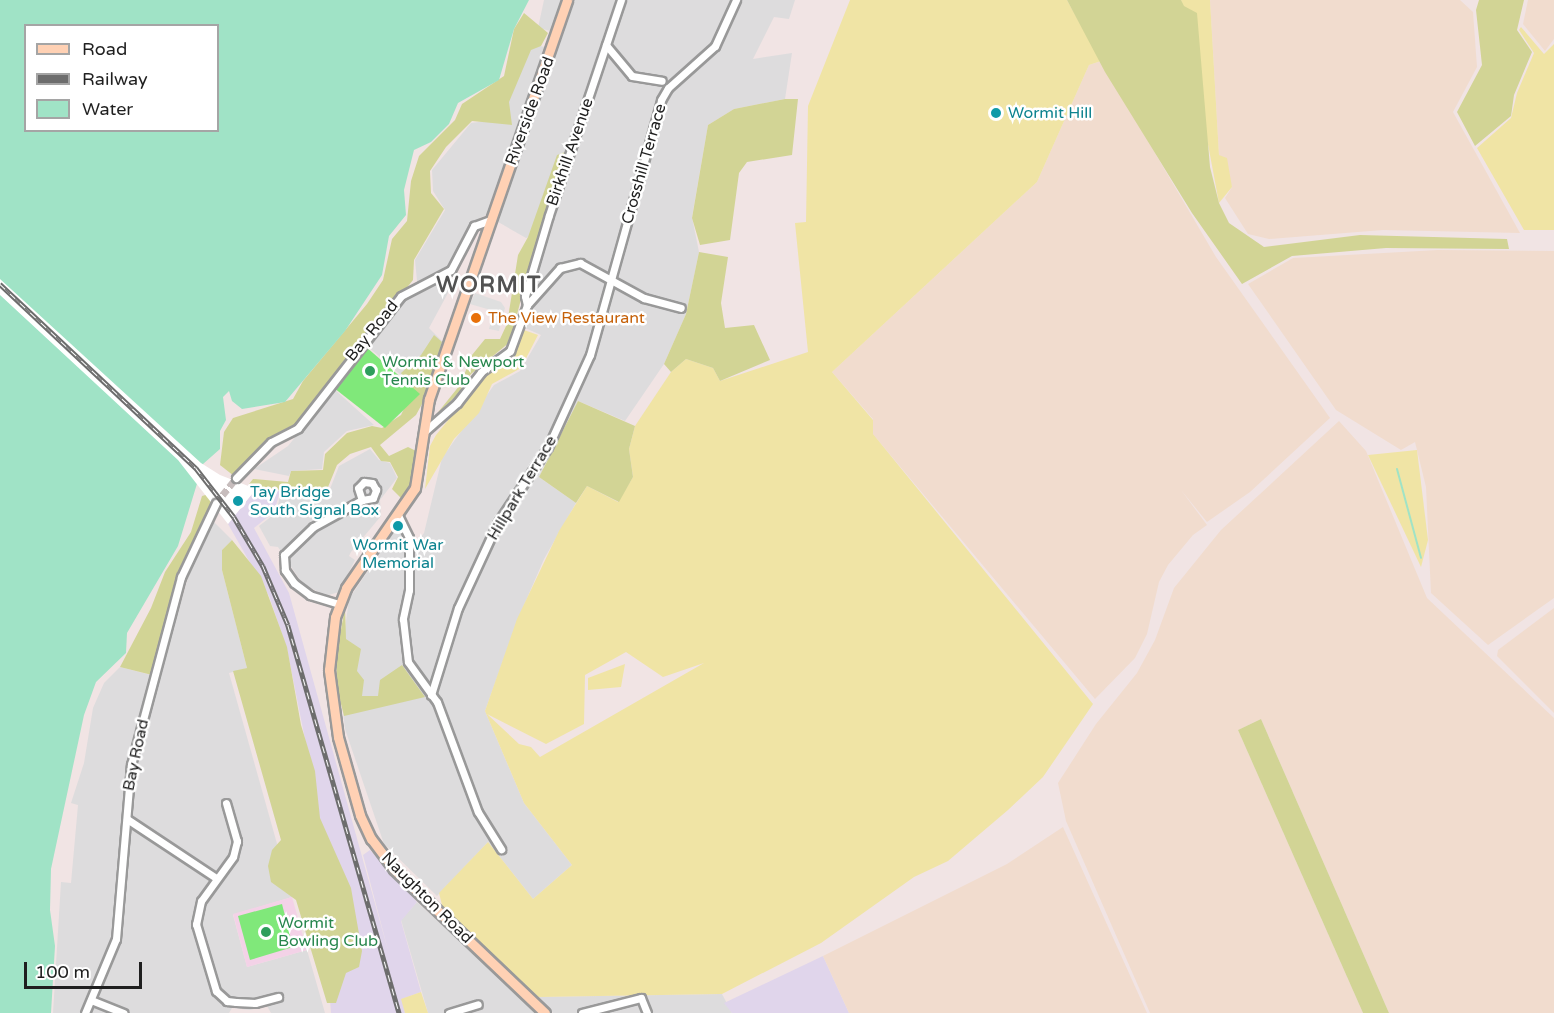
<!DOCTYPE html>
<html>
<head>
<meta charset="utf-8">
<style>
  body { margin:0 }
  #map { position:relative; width:1554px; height:1013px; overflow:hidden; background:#f1e4e4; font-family:"Varela Round",sans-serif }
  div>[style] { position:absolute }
  .residential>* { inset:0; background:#dddcdd }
  .commercial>* { inset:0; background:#f3d2e7 }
  .industrial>* { inset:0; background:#e0d5eb }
  .farmland>* { inset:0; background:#f1dcce }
  .grass>* { inset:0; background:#f0e4a5 }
  .forest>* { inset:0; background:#d2d495 }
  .pitch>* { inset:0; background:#80e87a }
  .parking>* { inset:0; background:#dfdfdf }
  .water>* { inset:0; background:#a0e3c6 }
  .pier>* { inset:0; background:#fff }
  .stream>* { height:2px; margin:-1px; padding:0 1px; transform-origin:1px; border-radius:1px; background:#a0e3c6 }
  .street-tunnel>* { height:7px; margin-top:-3.5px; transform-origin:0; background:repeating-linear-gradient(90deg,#c7bdbd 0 7px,transparent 0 10.5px) }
  .roads { filter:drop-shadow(2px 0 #999) drop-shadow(-2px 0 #999) drop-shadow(0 2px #999) drop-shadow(0 -2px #999) }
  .street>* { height:7px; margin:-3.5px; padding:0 3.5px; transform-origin:3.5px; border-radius:3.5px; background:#fff }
  .secondary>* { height:9px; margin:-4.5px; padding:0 4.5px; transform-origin:4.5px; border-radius:4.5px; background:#ffd1b4 }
  .rail>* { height:4.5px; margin-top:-2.25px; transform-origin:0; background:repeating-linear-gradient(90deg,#fff 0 7px,#6d6d6d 0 14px); box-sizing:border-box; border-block:2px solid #6d6d6d }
  .dots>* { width:16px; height:16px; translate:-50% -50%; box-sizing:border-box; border:3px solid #fff; border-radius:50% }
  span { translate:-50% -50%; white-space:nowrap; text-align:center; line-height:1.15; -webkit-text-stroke:5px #fff; paint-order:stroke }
  .street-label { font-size:16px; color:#1f1f1f }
  .culture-label { font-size:16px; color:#0d838f }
  .left { translate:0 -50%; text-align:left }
  .food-label { font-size:16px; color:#c56008 }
  .leisure-label { font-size:16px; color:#27864d }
  .district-label { font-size:22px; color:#525252; font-weight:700; letter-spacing:1.5px }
  .legend { position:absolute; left:24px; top:24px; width:195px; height:108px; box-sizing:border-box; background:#fff; border:2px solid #a5a5a5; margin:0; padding:8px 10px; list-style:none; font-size:18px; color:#1f1f1f }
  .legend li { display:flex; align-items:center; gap:12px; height:30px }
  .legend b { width:30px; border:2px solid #a5a5a5 }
  .scale { position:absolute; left:24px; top:962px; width:118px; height:27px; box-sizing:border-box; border:3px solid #1f1f1f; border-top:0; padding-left:8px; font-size:18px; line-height:21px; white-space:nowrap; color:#1f1f1f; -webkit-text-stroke:4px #fff; paint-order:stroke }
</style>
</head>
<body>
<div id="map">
  <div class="residential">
    <i style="clip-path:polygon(544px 0,617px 0,540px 232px,526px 238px,486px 215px,472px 222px,448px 275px,455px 280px,429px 328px,444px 343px,429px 367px,408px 381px,366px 345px,404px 302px,418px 291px,415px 260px,445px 210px,433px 191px,432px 170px,471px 123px,507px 118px,502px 102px,530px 44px,545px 47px,551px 31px,538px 28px)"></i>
    <i style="clip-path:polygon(625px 0,795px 0,789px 19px,774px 17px,753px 59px,792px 53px,785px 99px,734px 109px,708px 125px,692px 217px,699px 252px,686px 314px,664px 364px,625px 421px,578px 401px,539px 477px,576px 503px,544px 559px,518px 619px,485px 711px,524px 803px,572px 865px,533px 899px,488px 842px,437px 896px,384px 844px,345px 729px,339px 674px,349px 599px,398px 526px,412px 548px,424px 533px,442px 458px,494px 385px,520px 371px,541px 335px,523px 327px,538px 264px)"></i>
    <i style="clip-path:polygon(334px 389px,374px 425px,347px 431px,324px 452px,322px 469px,291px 471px,289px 476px,254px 469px,288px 446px)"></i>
    <i style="clip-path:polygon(370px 449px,379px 460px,390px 463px,397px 478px,380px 500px,381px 516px,351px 552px,349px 556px,355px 560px,339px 592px,325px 596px,302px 583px,278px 547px,270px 546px,259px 526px,276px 513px,281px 492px,328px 494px,339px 466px)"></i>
    <i style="clip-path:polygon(214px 522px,232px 540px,222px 550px,222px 570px,247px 668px,229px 673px,292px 897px,233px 915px,247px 967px,307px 950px,325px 1013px,271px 1013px,267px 1006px,250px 1010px,232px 1008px,229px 1013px,53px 1013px,61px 882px,71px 883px,78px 805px,71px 803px,84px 763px,93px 708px,104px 683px,120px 667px,159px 677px,190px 571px)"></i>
    <i style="clip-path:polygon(417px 902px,475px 955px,538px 1013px,428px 1013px,401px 920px)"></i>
    <i style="clip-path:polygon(722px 994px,732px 1013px,553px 1013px,538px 997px)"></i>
  </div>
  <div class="commercial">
    <i style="clip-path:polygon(292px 897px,307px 950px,247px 967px,233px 914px)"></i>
  </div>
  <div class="industrial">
    <i style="clip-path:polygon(256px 489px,280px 491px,274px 512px,254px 528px,289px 593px,389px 954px,363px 855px,370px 850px,417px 902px,401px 921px,421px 992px,402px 999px,405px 1013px,331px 1013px,315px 789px,287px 649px,269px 596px,228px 524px)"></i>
    <i style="clip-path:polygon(823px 956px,849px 1013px,732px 1013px,724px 1003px)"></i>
  </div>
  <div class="farmland">
    <i style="clip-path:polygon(1210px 0,1460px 0,1473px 12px,1477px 67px,1453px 112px,1520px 233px,1383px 230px,1269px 239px,1248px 234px,1225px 198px,1232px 187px,1219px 155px)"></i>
    <i style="clip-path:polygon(1528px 0,1554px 0,1554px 39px,1545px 51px,1523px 24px)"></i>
    <i style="clip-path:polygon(1101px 61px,1216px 257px,1330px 418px,1250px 492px,1207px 522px,1181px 490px,1207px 525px,1193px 535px,1168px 565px,1159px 582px,1147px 634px,1135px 658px,1095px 699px,872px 433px,873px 419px,832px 372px,1037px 182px,1089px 65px)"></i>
    <i style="clip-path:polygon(1438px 250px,1554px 251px,1554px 598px,1488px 645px,1431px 593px,1426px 487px,1415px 442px,1401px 450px,1336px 410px,1248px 284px,1293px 258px)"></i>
    <i style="clip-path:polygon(1339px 421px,1366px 451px,1427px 598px,1554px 718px,1554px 1013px,1389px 1013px,1261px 719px,1238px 730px,1363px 1013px,1150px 1013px,1066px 821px,1058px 783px,1096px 724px,1137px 673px,1155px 640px,1174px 588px,1221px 530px)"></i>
    <i style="clip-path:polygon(1554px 608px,1554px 713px,1497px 656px,1498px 650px)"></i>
    <i style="clip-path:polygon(1063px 827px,1147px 1013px,849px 1013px,823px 956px,1007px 864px)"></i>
  </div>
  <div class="grass">
    <i style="clip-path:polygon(evenodd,850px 0,1067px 0,1101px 61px,1089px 65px,1037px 182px,832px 372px,873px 420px,873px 434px,1093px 704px,1043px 777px,1008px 810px,948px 861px,914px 877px,821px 943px,722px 994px,538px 997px,443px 909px,439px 893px,488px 842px,533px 899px,572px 865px,524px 803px,485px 711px,517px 619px,559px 531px,587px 486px,618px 502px,633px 477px,629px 449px,635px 426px,671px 372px,686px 359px,713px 368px,720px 381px,808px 352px,795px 223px,806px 222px,808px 106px,850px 0,626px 652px,663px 677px,704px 663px,540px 757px,531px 747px,519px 744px,487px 714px,546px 744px,584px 724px,585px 675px,626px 652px)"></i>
    <i style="clip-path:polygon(1181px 0,1210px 0,1219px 155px,1227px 158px,1232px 187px,1219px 203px)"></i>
    <i style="clip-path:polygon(1521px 27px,1544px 54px,1554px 44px,1554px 230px,1524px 230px,1477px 148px,1511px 118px,1517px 93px,1534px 53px,1519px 30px)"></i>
    <i style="clip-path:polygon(524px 330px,538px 335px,521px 368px,492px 384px,479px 413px,454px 439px,425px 489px,430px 446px,436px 435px,487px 373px,516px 352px)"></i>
    <i style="clip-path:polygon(1417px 450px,1428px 540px,1421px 567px,1368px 455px)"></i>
    <i style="clip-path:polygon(625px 664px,621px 687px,588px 690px,588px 678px)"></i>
    <i style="clip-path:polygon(421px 992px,428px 1013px,405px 1013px,401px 999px)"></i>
  </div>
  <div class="forest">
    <i style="clip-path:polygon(1067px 0,1181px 0,1184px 6px,1197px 13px,1210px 167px,1219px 203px,1229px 223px,1264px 247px,1360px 235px,1507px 239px,1509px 249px,1386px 248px,1292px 256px,1242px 284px,1192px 213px,1105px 72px)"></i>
    <i style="clip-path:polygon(1479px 0,1524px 0,1517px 30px,1532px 52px,1514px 95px,1511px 116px,1475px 146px,1457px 112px,1482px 65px,1476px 10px)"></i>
    <i style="clip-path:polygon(524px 13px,548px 33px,541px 46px,531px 50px,509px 102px,512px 125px,472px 121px,446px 147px,430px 171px,431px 193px,444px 209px,414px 260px,413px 280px,299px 422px,274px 435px,234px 476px,220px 465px,224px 432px,233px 418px,293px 399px,303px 381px,367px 304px,383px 280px,392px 239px,407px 221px,411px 181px,419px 156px,455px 120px,462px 104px,504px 76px,514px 29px)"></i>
    <i style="clip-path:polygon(785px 99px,798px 99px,792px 155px,747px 162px,739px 173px,730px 240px,700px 245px,692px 218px,708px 125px,734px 109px)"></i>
    <i style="clip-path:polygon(568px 151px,530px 264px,510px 342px,471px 374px,457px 395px,435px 416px,460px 385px,472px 355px,485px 339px,500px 339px,507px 324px,518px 255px,528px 237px,557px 155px)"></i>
    <i style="clip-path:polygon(699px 252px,728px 257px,721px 303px,725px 328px,754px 325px,770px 360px,720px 381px,713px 368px,686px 359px,671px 372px,664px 364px,686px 314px)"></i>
    <i style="clip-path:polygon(434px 335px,442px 342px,422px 404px,416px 415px,380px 445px,389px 456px,408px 447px,416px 451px,412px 484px,403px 500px,392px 489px,398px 477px,390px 462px,381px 461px,371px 447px,350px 454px,337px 465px,326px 492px,268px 489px,249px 484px,253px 479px,288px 482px,291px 471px,323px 470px,325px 454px,347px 433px,372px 426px,382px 428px,401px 415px,411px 394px,401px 373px,421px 355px)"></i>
    <i style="clip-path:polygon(578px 401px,635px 426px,629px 449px,633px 477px,619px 502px,587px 486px,576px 503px,539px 477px)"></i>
    <i style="clip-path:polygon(212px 493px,216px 498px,180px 574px,152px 675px,120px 667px,151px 608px,165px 572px,191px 532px,202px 496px)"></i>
    <i style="clip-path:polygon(232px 540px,261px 576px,287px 647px,301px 725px,315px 771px,320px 818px,351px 888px,362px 951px,359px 967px,346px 973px,336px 1003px,327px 1003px,296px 900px,271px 882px,268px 866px,272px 850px,281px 840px,233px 671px,247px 668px,222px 570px,222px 550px)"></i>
    <i style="clip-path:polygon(345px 607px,346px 639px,361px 649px,357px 671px,364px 680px,362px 696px,378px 696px,380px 680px,402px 665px,425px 697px,344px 716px,336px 684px,337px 652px)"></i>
    <i style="clip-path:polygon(1261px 719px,1389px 1013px,1363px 1013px,1238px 730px)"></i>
  </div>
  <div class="pitch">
    <i style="clip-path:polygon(365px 346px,420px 394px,385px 428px,334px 388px)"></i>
    <i style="clip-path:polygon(282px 904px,293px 947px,250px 960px,238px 916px)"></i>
  </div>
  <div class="parking">
    <i style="clip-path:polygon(475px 293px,501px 302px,505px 308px,499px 331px,489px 329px,494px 311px,470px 304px)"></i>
  </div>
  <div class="water">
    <i style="clip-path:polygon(evenodd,0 0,529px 0,514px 29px,499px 80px,458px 103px,449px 124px,431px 142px,414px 150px,404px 190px,406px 215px,389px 236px,382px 275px,345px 331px,285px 402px,242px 409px,232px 401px,229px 391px,223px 397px,226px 420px,220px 431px,220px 449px,203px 464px,178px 546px,127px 633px,126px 653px,96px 682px,84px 715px,51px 869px,50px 910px,55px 946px,51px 1013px,0 1013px,0 0,26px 26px,218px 26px,218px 130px,26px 130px,26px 26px)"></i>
  </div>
  <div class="pier">
    <i style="clip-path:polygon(0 279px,201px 463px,220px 475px,256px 489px,228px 524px,178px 460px,0 295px)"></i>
  </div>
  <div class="stream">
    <i style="left:1397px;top:469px;width:92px;rotate:74.9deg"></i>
  </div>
  <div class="street-tunnel">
    <i style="left:216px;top:503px;width:32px;rotate:-51deg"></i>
  </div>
  <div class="roads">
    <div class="street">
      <i style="left:606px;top:45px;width:40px;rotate:50deg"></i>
      <i style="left:632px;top:76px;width:30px;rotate:9deg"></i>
      <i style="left:527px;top:305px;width:9px;rotate:-103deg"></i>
      <i style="left:525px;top:296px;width:84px;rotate:-73.5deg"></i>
      <i style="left:549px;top:215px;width:227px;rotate:-71.5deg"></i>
      <i style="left:425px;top:431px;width:43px;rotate:-41.2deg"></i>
      <i style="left:457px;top:403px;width:39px;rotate:-52deg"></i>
      <i style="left:481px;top:372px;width:36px;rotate:-36deg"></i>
      <i style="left:510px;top:351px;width:49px;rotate:-69.7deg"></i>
      <i style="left:527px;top:305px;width:50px;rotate:-48.3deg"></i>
      <i style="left:560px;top:268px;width:21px;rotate:-14deg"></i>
      <i style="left:580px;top:263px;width:73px;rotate:28.7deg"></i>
      <i style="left:644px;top:298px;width:38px;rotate:15deg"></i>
      <i style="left:236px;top:478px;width:50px;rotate:-45.8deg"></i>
      <i style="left:271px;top:442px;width:30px;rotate:-27deg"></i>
      <i style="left:298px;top:428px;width:167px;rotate:-52deg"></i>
      <i style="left:401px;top:296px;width:56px;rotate:-27.5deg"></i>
      <i style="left:451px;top:270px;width:50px;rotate:-62.4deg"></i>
      <i style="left:474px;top:226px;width:15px;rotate:-20deg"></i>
      <i style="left:398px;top:515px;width:25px;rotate:64deg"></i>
      <i style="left:409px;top:538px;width:52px;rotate:90deg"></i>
      <i style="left:409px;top:590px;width:30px;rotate:102deg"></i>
      <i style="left:403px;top:619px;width:43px;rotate:83.4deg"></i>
      <i style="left:408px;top:662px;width:49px;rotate:54.1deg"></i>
      <i style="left:437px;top:702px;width:117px;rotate:69.6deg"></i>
      <i style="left:478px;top:812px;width:44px;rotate:58.1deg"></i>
      <i style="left:339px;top:604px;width:30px;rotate:-163deg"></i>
      <i style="left:310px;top:595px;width:20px;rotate:-143deg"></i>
      <i style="left:294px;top:583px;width:16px;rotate:-125deg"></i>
      <i style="left:285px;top:570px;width:15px;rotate:-94deg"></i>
      <i style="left:284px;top:555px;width:40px;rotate:-44deg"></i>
      <i style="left:313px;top:527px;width:56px;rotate:-28.9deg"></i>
      <i style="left:362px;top:500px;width:11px;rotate:-10deg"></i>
      <i style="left:373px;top:498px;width:9px;rotate:-69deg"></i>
      <i style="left:376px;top:490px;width:8px;rotate:-120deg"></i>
      <i style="left:372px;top:483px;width:8px;rotate:-173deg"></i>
      <i style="left:364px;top:482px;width:8px;rotate:135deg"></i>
      <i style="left:358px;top:488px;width:13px;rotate:72deg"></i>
      <i style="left:431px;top:695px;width:91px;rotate:-72.8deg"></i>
      <i style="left:458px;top:608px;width:95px;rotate:-65.1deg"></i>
      <i style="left:498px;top:522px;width:90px;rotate:-56.3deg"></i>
      <i style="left:548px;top:447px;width:101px;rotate:-65.5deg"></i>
      <i style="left:590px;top:355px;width:265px;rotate:-74.4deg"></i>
      <i style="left:661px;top:100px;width:14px;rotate:-60deg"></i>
      <i style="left:668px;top:88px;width:63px;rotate:-41.8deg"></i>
      <i style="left:715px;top:46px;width:51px;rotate:-65.5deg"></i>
      <i style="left:226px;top:803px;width:40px;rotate:74deg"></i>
      <i style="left:237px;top:841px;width:16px;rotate:104deg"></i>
      <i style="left:233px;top:857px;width:54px;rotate:126deg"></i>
      <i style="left:201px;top:901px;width:24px;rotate:102deg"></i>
      <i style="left:196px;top:924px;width:70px;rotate:73.4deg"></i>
      <i style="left:216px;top:991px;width:15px;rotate:42deg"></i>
      <i style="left:227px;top:1001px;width:9px;rotate:6deg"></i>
      <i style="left:236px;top:1002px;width:19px;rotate:3deg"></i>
      <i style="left:255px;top:1003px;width:24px;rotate:-15deg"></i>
      <i style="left:127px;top:819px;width:107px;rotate:33.5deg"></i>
      <i style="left:91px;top:1000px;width:35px;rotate:22deg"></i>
      <i style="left:85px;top:1013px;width:80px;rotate:-67.3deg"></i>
      <i style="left:116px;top:939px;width:175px;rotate:-85.1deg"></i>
      <i style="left:131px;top:765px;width:195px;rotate:-75.1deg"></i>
      <i style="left:181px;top:577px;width:82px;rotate:-64.7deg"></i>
      <i style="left:449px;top:1013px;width:30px;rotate:-17deg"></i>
      <i style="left:582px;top:1013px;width:61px;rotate:-14.3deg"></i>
      <i style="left:641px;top:998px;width:16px;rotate:68deg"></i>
    </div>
    <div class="secondary">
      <i style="left:545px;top:1013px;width:209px;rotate:-136.4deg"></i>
      <i style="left:394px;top:869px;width:38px;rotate:-127deg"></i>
      <i style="left:371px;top:839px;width:26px;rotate:-115deg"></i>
      <i style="left:360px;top:815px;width:81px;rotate:-105.8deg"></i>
      <i style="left:338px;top:737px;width:68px;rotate:-97.7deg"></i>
      <i style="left:329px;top:670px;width:53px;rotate:-83.5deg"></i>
      <i style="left:335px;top:617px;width:31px;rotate:-69deg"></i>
      <i style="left:346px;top:588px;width:121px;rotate:-55.4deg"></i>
      <i style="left:415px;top:488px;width:90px;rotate:-81.1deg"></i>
      <i style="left:429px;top:399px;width:422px;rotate:-70.9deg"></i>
    </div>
  </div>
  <div class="rail">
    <i style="left:0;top:284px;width:269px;rotate:43.2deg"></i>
    <i style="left:196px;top:468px;width:62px;rotate:52.2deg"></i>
    <i style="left:234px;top:517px;width:57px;rotate:59.4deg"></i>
    <i style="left:263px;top:566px;width:64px;rotate:67deg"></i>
    <i style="left:288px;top:625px;width:404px;rotate:74deg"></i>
  </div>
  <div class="dots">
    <i style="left:996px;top:113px;background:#0f9aa8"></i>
    <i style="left:476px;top:318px;background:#e8710a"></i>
    <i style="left:370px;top:371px;background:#2e9e5b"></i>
    <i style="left:238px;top:501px;background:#0f9aa8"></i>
    <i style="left:398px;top:526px;background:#0f9aa8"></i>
    <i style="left:266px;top:932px;background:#2e9e5b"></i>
  </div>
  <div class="street-label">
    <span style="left:530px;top:111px;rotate:-70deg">Riverside Road</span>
    <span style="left:570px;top:152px;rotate:-71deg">Birkhill Avenue</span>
    <span style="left:644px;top:164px;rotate:-74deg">Crosshill Terrace</span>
    <span style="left:372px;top:331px;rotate:-51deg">Bay Road</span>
    <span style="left:522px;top:488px;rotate:-59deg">Hillpark Terrace</span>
    <span style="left:136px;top:755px;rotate:-78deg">Bay Road</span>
    <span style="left:427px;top:898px;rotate:45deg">Naughton Road</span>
  </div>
  <div class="culture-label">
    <span class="left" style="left:1008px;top:113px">Wormit Hill</span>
    <span class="left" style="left:250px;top:501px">Tay Bridge<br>South Signal Box</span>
    <span style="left:398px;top:554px">Wormit War<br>Memorial</span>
  </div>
  <div class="food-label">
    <span class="left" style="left:488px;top:318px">The View Restaurant</span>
  </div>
  <div class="leisure-label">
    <span class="left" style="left:382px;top:371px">Wormit &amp; Newport<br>Tennis Club</span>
    <span class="left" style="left:278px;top:932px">Wormit<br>Bowling Club</span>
  </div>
  <div class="district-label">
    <span style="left:489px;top:286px">WORMIT</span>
  </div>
  <ul class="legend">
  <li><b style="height:8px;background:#ffd1b4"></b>Road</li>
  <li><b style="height:8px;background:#6d6d6d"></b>Railway</li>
  <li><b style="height:16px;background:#a0e3c6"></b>Water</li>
  </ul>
  <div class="scale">100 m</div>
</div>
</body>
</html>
